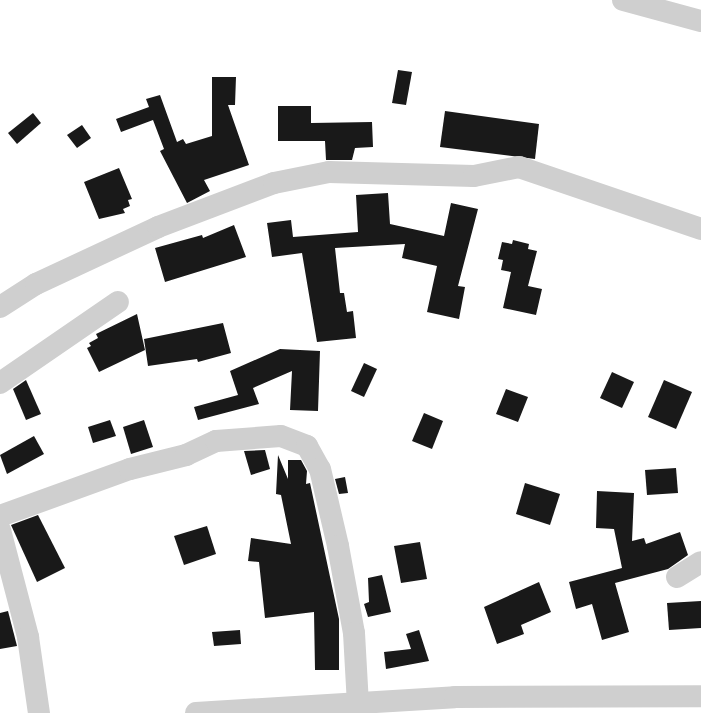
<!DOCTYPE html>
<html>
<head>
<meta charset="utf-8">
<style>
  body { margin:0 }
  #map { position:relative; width:701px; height:713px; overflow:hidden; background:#fff; font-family:"Source Sans 3",sans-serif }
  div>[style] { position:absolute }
  .building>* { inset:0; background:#191919 }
  .minor>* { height:22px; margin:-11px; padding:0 11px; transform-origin:11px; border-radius:11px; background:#cfcfcf }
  span { translate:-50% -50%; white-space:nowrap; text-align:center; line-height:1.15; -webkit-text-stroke:4px #fff; paint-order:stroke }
</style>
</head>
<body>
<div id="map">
  <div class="building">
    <i style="clip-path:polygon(398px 70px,412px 72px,406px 105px,392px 103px)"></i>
    <i style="clip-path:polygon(212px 77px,236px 77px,235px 105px,228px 105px,249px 165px,204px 180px,210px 191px,187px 203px,160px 151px,164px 149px,153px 120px,121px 132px,116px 119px,149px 107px,146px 99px,160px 95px,177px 142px,183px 139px,186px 144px,212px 136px)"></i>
    <i style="clip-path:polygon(278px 106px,311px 106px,311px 123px,372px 122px,373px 147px,355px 148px,352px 160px,326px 160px,325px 141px,278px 141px)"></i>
    <i style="clip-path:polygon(445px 111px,539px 124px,535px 159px,440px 147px)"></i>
    <i style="clip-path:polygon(33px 113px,41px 123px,17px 144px,8px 133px)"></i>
    <i style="clip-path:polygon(82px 125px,91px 138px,77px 148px,67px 135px)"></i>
    <i style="clip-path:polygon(119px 168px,132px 199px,128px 200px,130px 206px,123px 209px,125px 213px,99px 219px,84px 182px)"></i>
    <i style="clip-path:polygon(388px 193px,390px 224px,444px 236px,451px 203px,478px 209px,458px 286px,465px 287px,459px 319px,427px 312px,437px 266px,402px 258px,405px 244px,335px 248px,340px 293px,344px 293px,347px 312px,353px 311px,356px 338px,317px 342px,302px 253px,272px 257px,267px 223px,291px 220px,293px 237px,358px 232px,356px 195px)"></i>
    <i style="clip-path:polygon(234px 225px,246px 257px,165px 282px,155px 248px,202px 235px,203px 238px)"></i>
    <i style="clip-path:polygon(513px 240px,529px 244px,528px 249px,537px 251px,528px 286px,542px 289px,536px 315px,503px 308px,511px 272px,501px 270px,503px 260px,498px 259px,502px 242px,512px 244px)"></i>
    <i style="clip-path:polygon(137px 314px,145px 350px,99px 372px,87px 348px,91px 346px,89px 343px,98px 338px,96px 334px)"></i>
    <i style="clip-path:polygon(223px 323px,231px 353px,198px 362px,197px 359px,148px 366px,144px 339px)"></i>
    <i style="clip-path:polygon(280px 349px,320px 351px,318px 411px,290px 410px,292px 371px,253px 388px,259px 404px,198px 420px,194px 407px,238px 395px,230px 371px)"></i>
    <i style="clip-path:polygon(364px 363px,377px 369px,364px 397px,351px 391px)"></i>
    <i style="clip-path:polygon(612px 372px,634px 382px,622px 408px,600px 398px)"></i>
    <i style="clip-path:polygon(26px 380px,41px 414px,26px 420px,13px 389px)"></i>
    <i style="clip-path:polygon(664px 380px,692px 392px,676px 429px,648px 417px)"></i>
    <i style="clip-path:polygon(506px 389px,528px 397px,518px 422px,496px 414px)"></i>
    <i style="clip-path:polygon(424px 413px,443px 421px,432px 449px,412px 441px)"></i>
    <i style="clip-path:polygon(110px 420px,116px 436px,93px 443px,88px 427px)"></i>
    <i style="clip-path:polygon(144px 420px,153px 447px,131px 454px,123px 427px)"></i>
    <i style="clip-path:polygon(34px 436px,44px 454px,7px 474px,0 455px)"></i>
    <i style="clip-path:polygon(265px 450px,270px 469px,251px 475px,244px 451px)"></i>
    <i style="clip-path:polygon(278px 455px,288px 479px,288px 460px,301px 460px,307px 471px,306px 484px,310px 483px,339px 619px,339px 670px,315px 670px,314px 612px,265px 618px,259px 562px,248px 561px,251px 538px,291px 544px,281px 495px,276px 494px)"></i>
    <i style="clip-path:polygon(676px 468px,678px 493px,647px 495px,645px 470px)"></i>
    <i style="clip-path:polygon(345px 477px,348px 493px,339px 494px,335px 479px)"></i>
    <i style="clip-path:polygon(525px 483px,560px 494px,550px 525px,516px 514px)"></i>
    <i style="clip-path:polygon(597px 491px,634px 493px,632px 541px,644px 538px,646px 544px,680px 532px,688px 555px,668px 569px,615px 583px,629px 632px,602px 640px,592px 604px,576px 609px,569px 582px,622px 568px,614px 529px,596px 528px)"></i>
    <i style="clip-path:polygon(38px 515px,65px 568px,37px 582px,11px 525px)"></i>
    <i style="clip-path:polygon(207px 526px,216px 554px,184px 565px,174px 536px)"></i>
    <i style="clip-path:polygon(420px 542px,427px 579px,401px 583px,394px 546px)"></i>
    <i style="clip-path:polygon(382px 575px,391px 612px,368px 617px,364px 604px,369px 602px,368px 578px)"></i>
    <i style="clip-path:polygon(539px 582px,551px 612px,521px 625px,524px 634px,497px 644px,484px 607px)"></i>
    <i style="clip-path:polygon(701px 601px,701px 628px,669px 630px,667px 603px)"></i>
    <i style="clip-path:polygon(8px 611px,17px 646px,0 649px,0 613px)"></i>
    <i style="clip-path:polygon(240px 630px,241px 644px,214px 646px,212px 632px)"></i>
    <i style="clip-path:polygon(419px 630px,429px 661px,386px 669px,384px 652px,411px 649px,406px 634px)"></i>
  </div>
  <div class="minor">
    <i style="left:623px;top:0;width:81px;rotate:15.1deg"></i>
    <i style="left:0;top:307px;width:43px;rotate:-32.6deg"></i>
    <i style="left:36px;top:284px;width:135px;rotate:-25deg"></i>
    <i style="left:158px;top:227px;width:124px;rotate:-20.8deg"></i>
    <i style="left:274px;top:183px;width:56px;rotate:-11.3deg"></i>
    <i style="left:329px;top:172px;width:145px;rotate:1.6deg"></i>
    <i style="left:474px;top:176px;width:46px;rotate:-11.3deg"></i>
    <i style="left:519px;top:167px;width:192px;rotate:18.8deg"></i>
    <i style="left:0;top:383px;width:143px;rotate:-34.5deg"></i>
    <i style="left:0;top:516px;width:138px;rotate:-19.9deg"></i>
    <i style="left:130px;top:469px;width:58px;rotate:-14deg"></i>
    <i style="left:186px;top:455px;width:33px;rotate:-25deg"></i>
    <i style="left:216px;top:441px;width:65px;rotate:-4.4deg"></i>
    <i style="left:281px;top:436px;width:28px;rotate:21deg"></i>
    <i style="left:307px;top:446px;width:26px;rotate:61deg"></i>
    <i style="left:320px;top:469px;width:79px;rotate:76.8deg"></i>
    <i style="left:338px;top:546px;width:88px;rotate:79.6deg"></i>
    <i style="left:354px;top:633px;width:71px;rotate:86.8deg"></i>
    <i style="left:0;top:530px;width:111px;rotate:75.3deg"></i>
    <i style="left:28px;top:637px;width:77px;rotate:81.8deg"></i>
    <i style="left:677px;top:577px;width:28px;rotate:-32deg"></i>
    <i style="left:196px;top:713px;width:259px;rotate:-3.5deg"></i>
    <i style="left:455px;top:697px;width:246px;rotate:-0.2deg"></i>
  </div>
</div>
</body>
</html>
